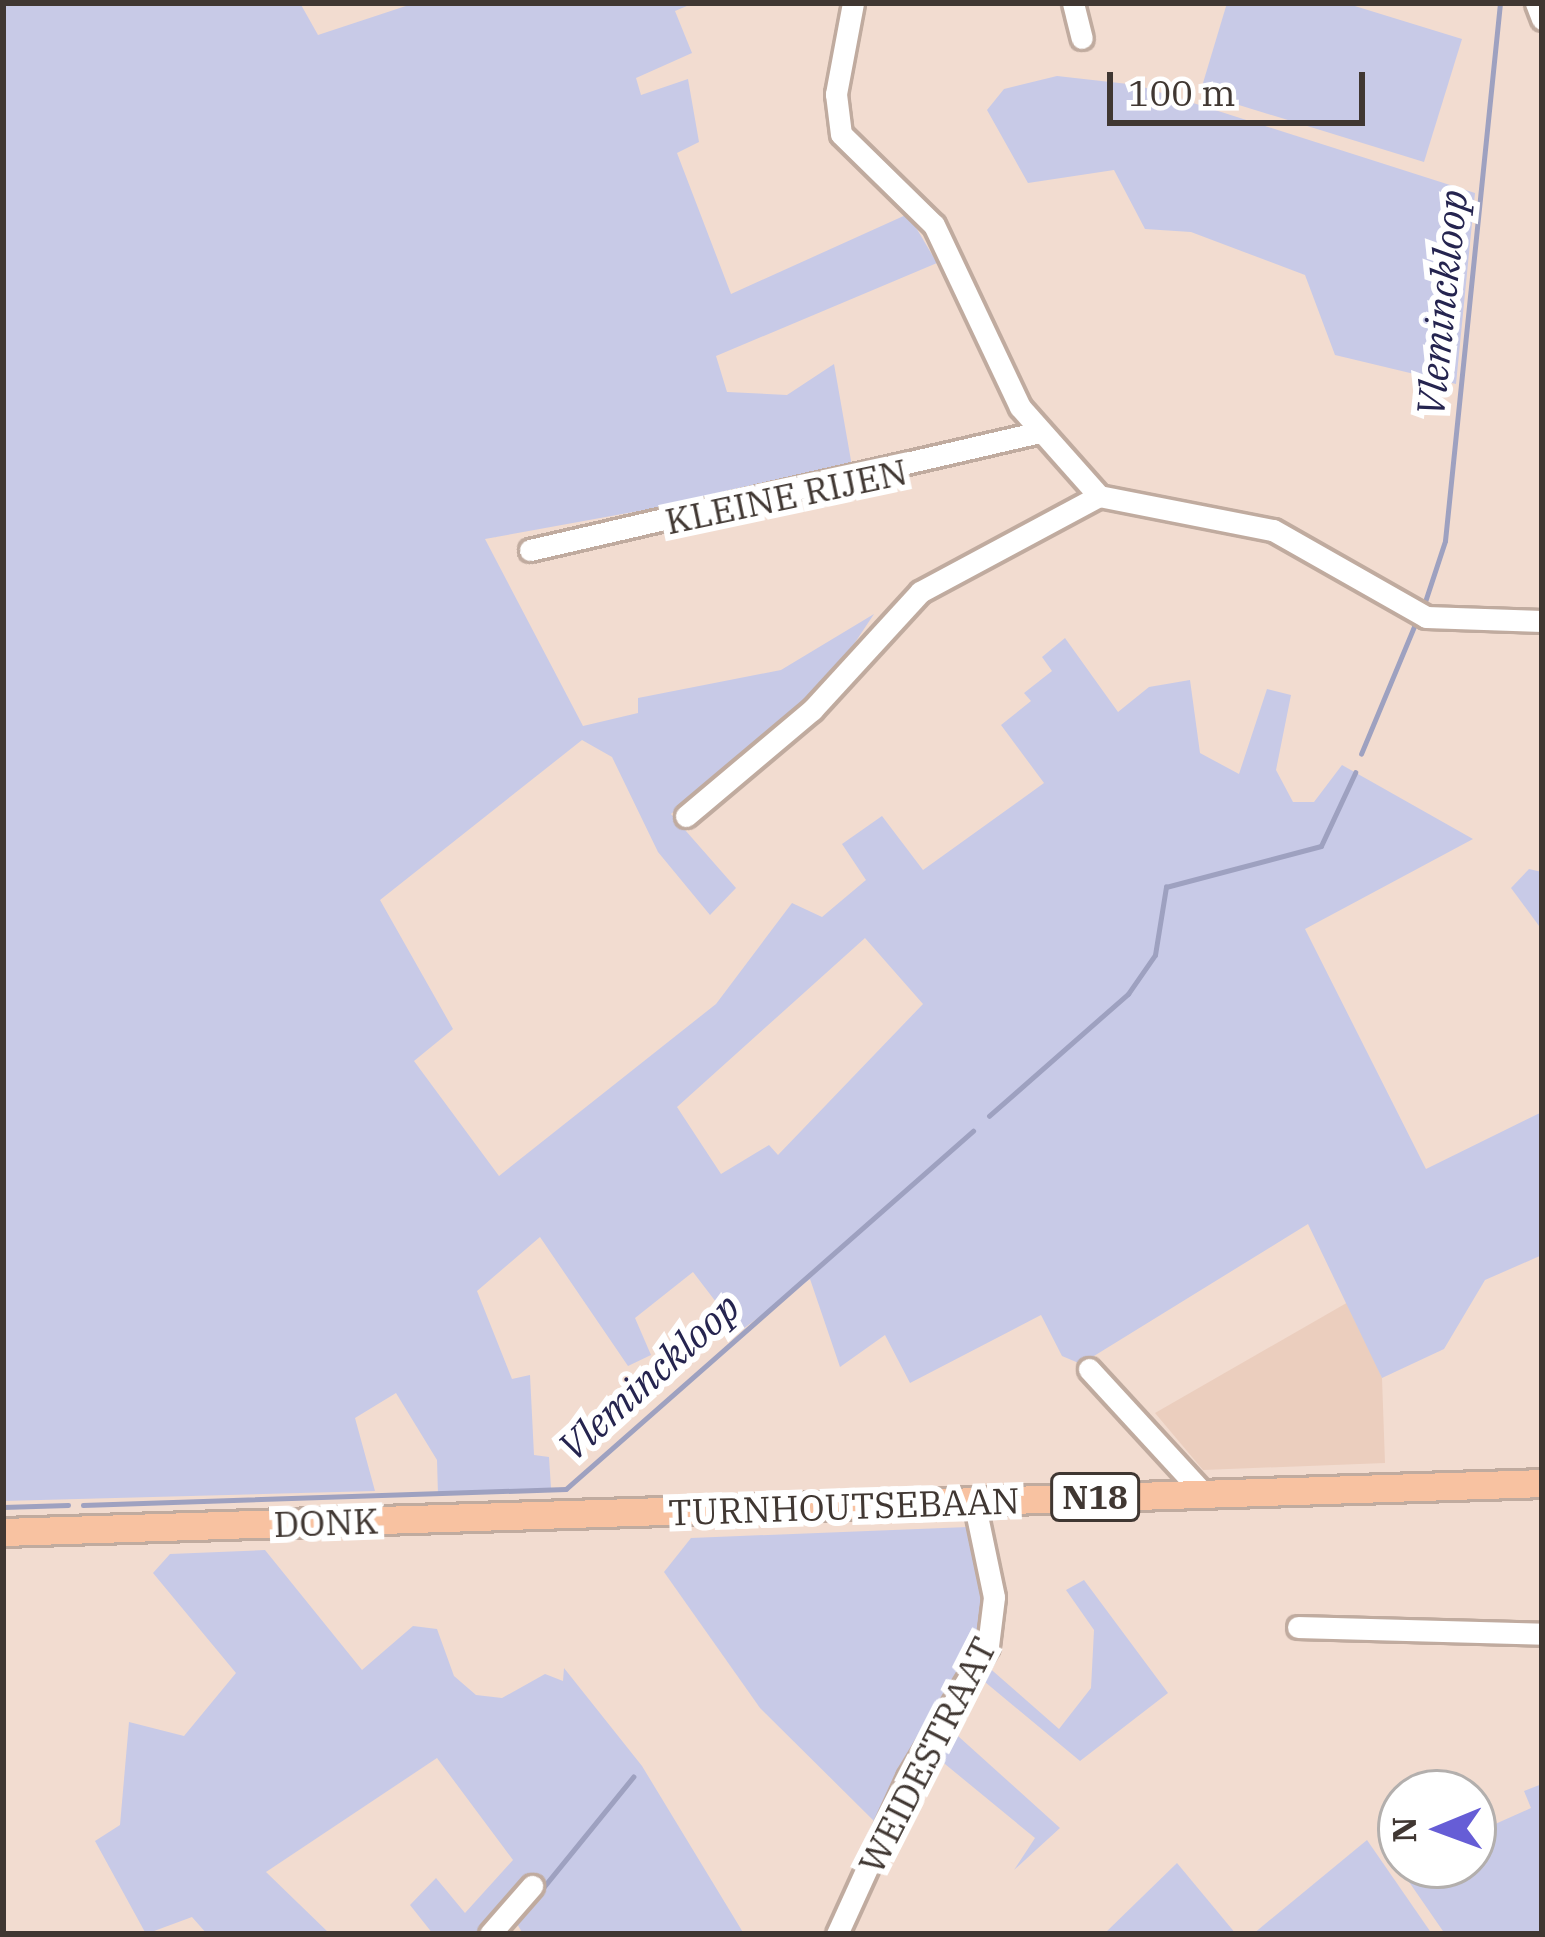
<!DOCTYPE html>
<html>
<head>
<meta charset="utf-8">
<style>
  body { margin:0 }
  #map { position:relative; width:1545px; height:1937px; overflow:hidden; background:#f2dcd0; font-family:"IBM Plex Serif",serif }
  div>[style] { position:absolute }
  .built>* { inset:0; background:#ebcebe }
  .green>* { inset:0; background:#c8cae7 }
  .stream>* { height:4.5px; margin:-2.25px; padding:0 2.25px; transform-origin:2.25px; border-radius:2.25px; background:#9ea1c0 }
  .roads { filter:drop-shadow(3px 0 #c0ab9f) drop-shadow(-3px 0 #c0ab9f) drop-shadow(0 3px #c0ab9f) drop-shadow(0 -3px #c0ab9f) }
  .minor>* { height:21px; margin:-10.5px; padding:0 10.5px; transform-origin:10.5px; border-radius:10.5px; background:#fff }
  .major>* { height:27px; margin:-13.5px; padding:0 13.5px; transform-origin:13.5px; border-radius:13.5px; background:#f8c2a1 }
  span { translate:-50% -50%; white-space:nowrap; text-align:center; line-height:1.15; -webkit-text-stroke:12px #fff; paint-order:stroke }
  .shield-label span { padding:3px 9px; background:#fff; border:3px solid; border-radius:9px; -webkit-text-stroke-width:0 }
  .shield-label { font-size:33px; color:#403732; font-weight:700 }
  .street-label { font-size:36px; color:#403732 }
  .water-label { font-size:39px; color:#25244f; font-style:italic }
  .frame { position:absolute; inset:0; border:6px solid #403732; pointer-events:none }
  .north { position:absolute; left:1377px; top:1769px; width:120px; height:120px; box-sizing:border-box; background:#fff; border:3px solid #b3afad; border-radius:50%; rotate:269deg; font-size:33px; font-weight:700; line-height:48px; text-align:center; color:#403732 }
  .north::after { content:''; display:block; margin:auto; width:42px; height:54px; background:#665dd6; clip-path:polygon(50% 0,100% 100%,50% 72%,0 100%) }
  .scale { position:absolute; left:1107px; top:72px; width:258px; height:54px; box-sizing:border-box; border:6px solid #403732; border-top:0; padding-left:15px; font-size:36px; line-height:42px; white-space:nowrap; color:#403732; -webkit-text-stroke:9px #fff; paint-order:stroke }
</style>
</head>
<body>
<div id="map">
  <div class="built">
    <i style="clip-path:polygon(1350px 1301px,1382px 1378px,1385px 1463px,1203px 1470px,1155px 1413px)"></i>
  </div>
  <div class="green">
    <i style="clip-path:polygon(evenodd,3px 3px,300px 3px,318px 35px,415px 3px,694px 3px,675px 11px,692px 53px,636px 78px,641px 95px,688px 79px,699px 142px,677px 153px,731px 294px,908px 214px,937px 263px,716px 356px,727px 392px,787px 395px,834px 364px,853px 472px,485px 539px,583px 726px,638px 713px,638px 698px,781px 670px,874px 614px,834px 674px,671px 814px,736px 888px,710px 915px,658px 852px,612px 757px,582px 740px,380px 900px,453px 1029px,414px 1061px,499px 1176px,716px 1004px,792px 903px,822px 917px,866px 880px,842px 844px,882px 816px,923px 870px,1044px 783px,1001px 725px,1031px 701px,1024px 693px,1052px 671px,1042px 657px,1065px 638px,1118px 712px,1149px 687px,1190px 680px,1200px 753px,1239px 774px,1267px 689px,1291px 695px,1276px 770px,1293px 802px,1314px 802px,1342px 765px,1473px 839px,1305px 929px,1426px 1169px,1542px 1112px,1542px 1255px,1485px 1280px,1444px 1349px,1382px 1378px,1308px 1224px,1081px 1364px,1062px 1356px,1041px 1315px,910px 1383px,885px 1335px,840px 1367px,810px 1279px,739px 1332px,693px 1272px,635px 1318px,651px 1355px,628px 1366px,540px 1237px,477px 1291px,512px 1379px,530px 1375px,534px 1455px,549px 1457px,551px 1488px,438px 1495px,437px 1460px,396px 1393px,355px 1418px,375px 1491px,3px 1501px,3px 3px,865px 938px,923px 1004px,778px 1155px,769px 1145px,721px 1174px,677px 1107px,865px 938px)"></i>
    <i style="clip-path:polygon(1227px 3px,1345px 3px,1462px 39px,1424px 162px,1200px 93px)"></i>
    <i style="clip-path:polygon(1057px 76px,1137px 85px,1475px 193px,1456px 384px,1335px 355px,1305px 275px,1191px 232px,1145px 229px,1114px 170px,1028px 183px,987px 110px,1004px 89px)"></i>
    <i style="clip-path:polygon(1529px 869px,1542px 872px,1542px 930px,1511px 888px)"></i>
    <i style="clip-path:polygon(968px 1527px,989px 1599px,980px 1647px,876px 1823px,760px 1708px,664px 1572px,691px 1538px)"></i>
    <i style="clip-path:polygon(265px 1550px,362px 1670px,413px 1626px,437px 1629px,454px 1676px,476px 1695px,502px 1698px,545px 1674px,563px 1681px,564px 1668px,642px 1766px,744px 1934px,523px 1934px,509px 1910px,485px 1934px,433px 1934px,410px 1905px,436px 1878px,465px 1913px,513px 1860px,437px 1758px,266px 1872px,330px 1934px,207px 1934px,192px 1917px,146px 1934px,95px 1841px,120px 1825px,129px 1722px,184px 1736px,236px 1673px,153px 1573px,170px 1554px)"></i>
    <i style="clip-path:polygon(1084px 1580px,1168px 1693px,1080px 1761px,979px 1677px,986px 1665px,1059px 1729px,1091px 1688px,1094px 1630px,1066px 1590px)"></i>
    <i style="clip-path:polygon(948px 1727px,1060px 1828px,1014px 1870px,1035px 1838px,934px 1755px)"></i>
    <i style="clip-path:polygon(1542px 1784px,1542px 1934px,1445px 1934px,1387px 1850px,1401px 1845px,1401px 1865px,1473px 1865px,1473px 1796px,1482px 1792px,1493px 1825px,1531px 1808px,1524px 1791px)"></i>
    <i style="clip-path:polygon(1367px 1840px,1432px 1934px,1253px 1934px)"></i>
    <i style="clip-path:polygon(1177px 1863px,1236px 1934px,1104px 1934px)"></i>
  </div>
  <div class="stream">
    <i style="left:1424px;top:605px;width:67px;rotate:-71.8deg"></i>
    <i style="left:1445px;top:541px;width:541px;rotate:-84.16deg"></i>
    <i style="left:1361px;top:754px;width:143px;rotate:-67.4deg"></i>
    <i style="left:989px;top:1116px;width:185px;rotate:-41.3deg"></i>
    <i style="left:1128px;top:994px;width:47px;rotate:-55.3deg"></i>
    <i style="left:1155px;top:955px;width:69px;rotate:-80.8deg"></i>
    <i style="left:1166px;top:887px;width:160px;rotate:-14.8deg"></i>
    <i style="left:1321px;top:846px;width:81px;rotate:-65deg"></i>
    <i style="left:83px;top:1505px;width:483px;rotate:-1.9deg"></i>
    <i style="left:566px;top:1489px;width:542px;rotate:-41.34deg"></i>
    <i style="left:3px;top:1507px;width:65px;rotate:-1.8deg"></i>
    <i style="left:538px;top:1894px;width:151px;rotate:-50.9deg"></i>
  </div>
  <div class="roads">
    <div class="minor">
      <i style="left:853px;top:3px;width:93px;rotate:100.6deg"></i>
      <i style="left:836px;top:94px;width:40px;rotate:82.9deg"></i>
      <i style="left:841px;top:134px;width:130px;rotate:44.4deg"></i>
      <i style="left:934px;top:225px;width:201px;rotate:64.7deg"></i>
      <i style="left:1020px;top:407px;width:119px;rotate:48.4deg"></i>
      <i style="left:1073px;top:3px;width:36px;rotate:76deg"></i>
      <i style="left:1536px;top:3px;width:17px;rotate:69deg"></i>
      <i style="left:530px;top:550px;width:523px;rotate:-13.03deg"></i>
      <i style="left:686px;top:816px;width:165px;rotate:-40.1deg"></i>
      <i style="left:812px;top:710px;width:160px;rotate:-47.5deg"></i>
      <i style="left:920px;top:592px;width:203px;rotate:-28.2deg"></i>
      <i style="left:1099px;top:496px;width:177px;rotate:11.1deg"></i>
      <i style="left:1273px;top:530px;width:176px;rotate:29.6deg"></i>
      <i style="left:1426px;top:617px;width:116px;rotate:2deg"></i>
      <i style="left:1089px;top:1369px;width:170px;rotate:47.4deg"></i>
      <i style="left:1298px;top:1627px;width:244px;rotate:1.6deg"></i>
      <i style="left:490px;top:1934px;width:64px;rotate:-48.8deg"></i>
      <i style="left:837px;top:1934px;width:171px;rotate:-65.5deg"></i>
      <i style="left:908px;top:1778px;width:154px;rotate:-58.8deg"></i>
      <i style="left:988px;top:1646px;width:49px;rotate:-83deg"></i>
      <i style="left:994px;top:1597px;width:98px;rotate:-101.8deg"></i>
    </div>
    <div class="major">
      <i style="left:3px;top:1532px;width:1540px;rotate:-1.82deg"></i>
    </div>
  </div>
  <div class="shield-label">
    <span style="left:1095px;top:1497px">N18</span>
  </div>
  <div class="street-label">
    <span style="left:786px;top:496px;rotate:-12deg">KLEINE RIJEN</span>
    <span style="left:844px;top:1506px;rotate:-2deg">TURNHOUTSEBAAN</span>
    <span style="left:326px;top:1522px;rotate:-2deg">DONK</span>
    <span style="left:927px;top:1755px;rotate:-63deg">WEIDESTRAAT</span>
  </div>
  <div class="water-label">
    <span style="left:1442px;top:303px;rotate:-84deg">Vleminckloop</span>
    <span style="left:649px;top:1377px;rotate:-42deg">Vleminckloop</span>
  </div>
  <div class="frame"></div>
  <div class="north">N</div>
  <div class="scale">100 m</div>
</div>
</body>
</html>
